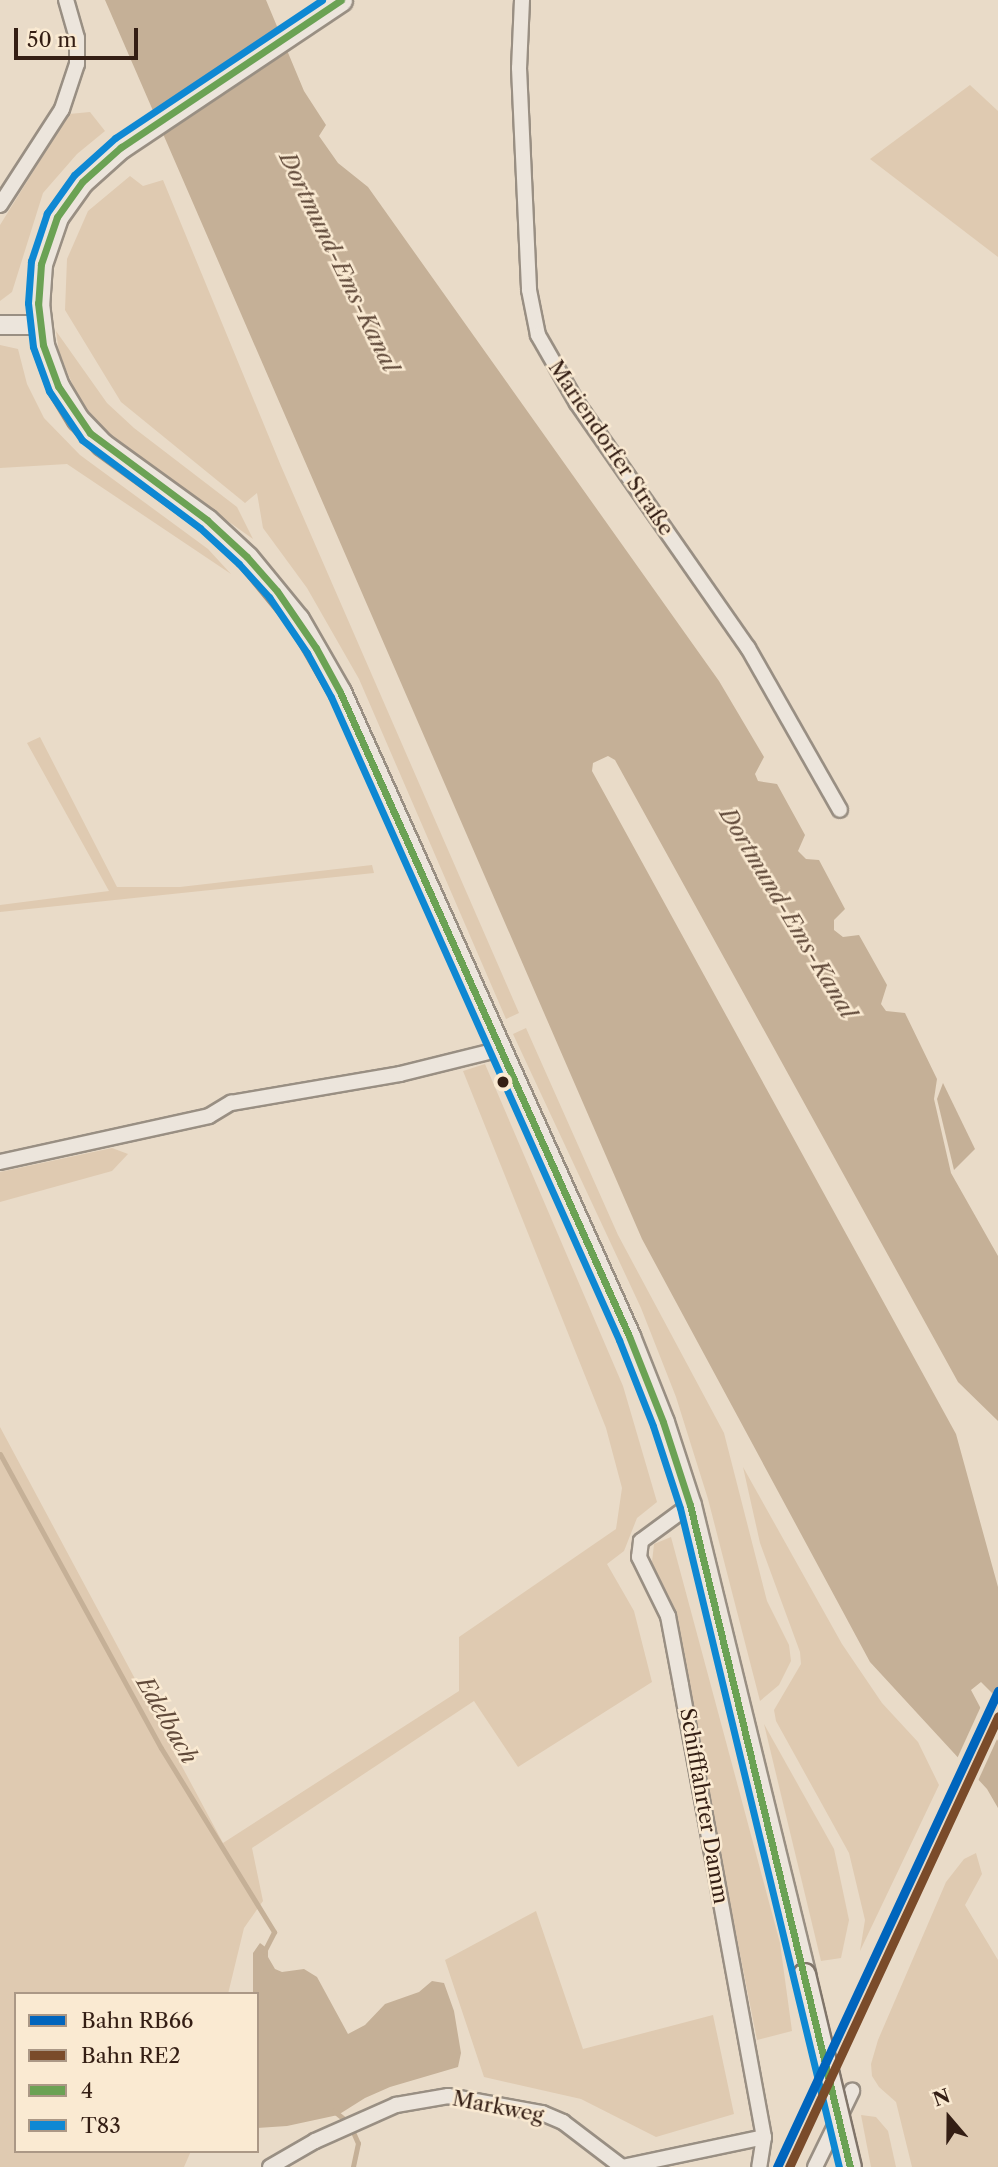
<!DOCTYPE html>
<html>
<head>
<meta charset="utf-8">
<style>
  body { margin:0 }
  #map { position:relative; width:998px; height:2167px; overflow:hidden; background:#e9dbc8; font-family:"Libre Caslon Text",serif }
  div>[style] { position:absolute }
  .green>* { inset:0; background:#dfcab1 }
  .water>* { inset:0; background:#c5b097 }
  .pier>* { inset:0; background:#e9dbc8 }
  .stream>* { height:5px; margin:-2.5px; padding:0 2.5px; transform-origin:2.5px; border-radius:2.5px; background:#c5b097 }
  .roads { filter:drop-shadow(2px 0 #998f83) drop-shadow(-2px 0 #998f83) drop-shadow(0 2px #998f83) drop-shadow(0 -2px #998f83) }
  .minor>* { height:14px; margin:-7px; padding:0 7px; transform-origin:7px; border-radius:7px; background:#ece5dc }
  .tertiary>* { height:18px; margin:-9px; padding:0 9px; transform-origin:9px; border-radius:9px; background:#ece5dc }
  .secondary>* { height:21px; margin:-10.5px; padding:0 10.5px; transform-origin:10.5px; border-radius:10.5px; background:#ece5dc }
  .bridges { filter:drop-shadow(2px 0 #80756a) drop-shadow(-2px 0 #80756a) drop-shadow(0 2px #80756a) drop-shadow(0 -2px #80756a) }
  .secondary-bridge>* { height:21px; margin:-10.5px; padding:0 10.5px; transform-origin:10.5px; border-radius:10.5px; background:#ece5dc }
  .bus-1>* { height:7px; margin:-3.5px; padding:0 3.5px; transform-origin:3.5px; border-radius:3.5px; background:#6ba254 }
  .bus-2>* { height:7px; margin:-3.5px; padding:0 3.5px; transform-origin:3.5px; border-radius:3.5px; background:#0e88d3 }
  .rail-1>* { height:9px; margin:-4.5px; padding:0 4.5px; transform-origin:4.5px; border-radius:4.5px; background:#0065bd }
  .rail-2>* { height:9px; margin:-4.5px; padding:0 4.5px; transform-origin:4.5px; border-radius:4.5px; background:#7a4b2a }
  .dots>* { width:19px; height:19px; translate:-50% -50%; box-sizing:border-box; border:4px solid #faead2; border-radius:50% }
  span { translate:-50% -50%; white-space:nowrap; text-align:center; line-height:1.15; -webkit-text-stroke:5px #faead2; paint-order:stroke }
  .street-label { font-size:21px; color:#341e14 }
  .water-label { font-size:23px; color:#614a3a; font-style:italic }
  .legend { position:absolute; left:14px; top:1992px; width:245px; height:161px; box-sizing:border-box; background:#faead2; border:2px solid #ab9886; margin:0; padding:9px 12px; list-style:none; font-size:21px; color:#341e14 }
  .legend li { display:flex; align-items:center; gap:14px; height:35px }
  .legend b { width:35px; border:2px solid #ab9886 }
  .north { position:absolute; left:914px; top:2083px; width:70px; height:70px; -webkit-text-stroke:5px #faead2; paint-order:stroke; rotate:340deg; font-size:19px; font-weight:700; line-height:28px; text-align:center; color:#341e14 }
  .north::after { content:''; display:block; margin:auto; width:24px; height:32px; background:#341e14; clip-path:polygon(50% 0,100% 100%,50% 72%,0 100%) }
  .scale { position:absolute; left:14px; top:28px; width:124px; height:32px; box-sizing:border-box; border:4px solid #341e14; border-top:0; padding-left:9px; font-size:21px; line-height:24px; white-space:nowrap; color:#341e14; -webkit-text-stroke:5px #faead2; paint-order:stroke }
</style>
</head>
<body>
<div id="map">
  <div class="green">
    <i style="clip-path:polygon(970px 85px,998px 111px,998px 257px,870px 159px)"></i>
    <i style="clip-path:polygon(90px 112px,105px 131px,77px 154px,43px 193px,12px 292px,0 301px,0 225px,69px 114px)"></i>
    <i style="clip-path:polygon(130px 176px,143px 186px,163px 180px,281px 466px,519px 1013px,506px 1019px,359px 679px,307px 588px,263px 528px,257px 493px,245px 503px,121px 402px,65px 310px,67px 259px,88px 211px)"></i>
    <i style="clip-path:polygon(56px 331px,107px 403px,134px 428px,237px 507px,253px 539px,118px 443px,96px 421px,76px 393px,59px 352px)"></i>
    <i style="clip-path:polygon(0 345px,18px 349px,27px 384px,44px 418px,80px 455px,208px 549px,231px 574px,67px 464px,0 468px)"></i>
    <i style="clip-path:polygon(40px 737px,117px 887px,180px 887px,372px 865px,374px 873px,0 912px,0 905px,109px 891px,27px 743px)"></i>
    <i style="clip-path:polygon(526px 1028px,618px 1235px,724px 1433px,767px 1601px,789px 1645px,791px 1661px,779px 1685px,760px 1701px,708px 1499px,676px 1397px,641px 1308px,513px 1034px)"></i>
    <i style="clip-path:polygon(485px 1064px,623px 1386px,657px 1502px,637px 1518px,624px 1551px,607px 1564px,634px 1611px,652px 1682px,518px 1767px,474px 1701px,252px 1848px,263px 1901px,244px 1928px,228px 1994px,16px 1994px,16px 2151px,191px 2151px,184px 2167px,0 2167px,0 1427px,223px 1843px,459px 1691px,459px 1637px,616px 1529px,622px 1488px,606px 1428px,463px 1071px)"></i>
    <i style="clip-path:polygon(112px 1148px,128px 1154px,112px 1171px,0 1202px,0 1172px)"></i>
    <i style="clip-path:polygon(743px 1467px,842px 1644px,882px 1703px,918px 1742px,939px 1785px,860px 1951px,865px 1920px,849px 1853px,776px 1721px,774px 1710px,801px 1664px,800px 1652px,760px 1543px)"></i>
    <i style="clip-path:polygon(671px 1537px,780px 1943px,792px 2031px,757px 2040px,673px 1614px,652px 1562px,654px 1544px)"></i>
    <i style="clip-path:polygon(764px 1724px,834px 1849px,849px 1920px,841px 1958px,821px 1961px)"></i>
    <i style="clip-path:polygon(976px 1853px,982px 1874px,965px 1905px,998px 1960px,998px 2167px,912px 2167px,896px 2102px,879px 2087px,872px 2076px,871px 2064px,878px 2040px,946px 1882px,964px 1859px)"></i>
    <i style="clip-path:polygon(536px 1911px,583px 2049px,713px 2015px,734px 2114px,656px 2137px,581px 2099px,484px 2077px,445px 1960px)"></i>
    <i style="clip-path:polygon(861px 2115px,876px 2117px,888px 2131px,896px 2167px,871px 2167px)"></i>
  </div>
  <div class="water">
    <i style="clip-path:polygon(105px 0,266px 0,304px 91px,326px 125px,319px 136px,338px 163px,368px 187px,719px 681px,764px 757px,755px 774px,758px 781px,777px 784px,805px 835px,798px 851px,806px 859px,819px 860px,845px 909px,834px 920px,834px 930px,843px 937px,859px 935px,887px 985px,881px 1004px,886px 1011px,905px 1013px,937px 1079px,934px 1099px,951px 1173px,998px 1256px,998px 1421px,958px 1382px,615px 760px,608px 756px,593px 763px,592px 771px,956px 1434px,998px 1587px,998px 1699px,981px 1682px,971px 1690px,998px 1741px,998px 1808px,987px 1789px,870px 1662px,642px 1239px)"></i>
    <i style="clip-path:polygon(943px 1083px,975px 1149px,954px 1170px,937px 1099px)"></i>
    <i style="clip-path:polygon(260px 1943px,268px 1949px,268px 1957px,275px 1969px,282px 1972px,304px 1969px,317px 1977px,348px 2034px,365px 2025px,385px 2004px,419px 1992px,432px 1981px,444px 1983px,454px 2011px,461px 2053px,458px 2067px,390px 2087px,365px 2098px,338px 2115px,287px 2126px,257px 2128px,257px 1994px,253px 1994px,253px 1953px)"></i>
  </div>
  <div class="pier">
    <i style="clip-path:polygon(982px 1704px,998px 1737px,977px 1783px,956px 1761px)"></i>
  </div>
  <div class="stream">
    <i style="left:0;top:1454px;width:335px;rotate:61.3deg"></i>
    <i style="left:161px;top:1748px;width:216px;rotate:58.4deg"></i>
    <i style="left:274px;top:1932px;width:22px;rotate:117deg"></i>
    <i style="left:334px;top:2111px;width:14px;rotate:39deg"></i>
    <i style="left:353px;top:2132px;width:12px;rotate:66deg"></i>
    <i style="left:358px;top:2143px;width:25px;rotate:102deg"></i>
  </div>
  <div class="roads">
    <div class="minor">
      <i style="left:522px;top:0;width:68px;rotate:92.5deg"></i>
      <i style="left:519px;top:68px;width:222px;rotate:87.4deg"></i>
      <i style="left:529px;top:290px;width:46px;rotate:78.7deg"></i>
      <i style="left:538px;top:335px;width:78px;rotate:60.2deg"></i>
      <i style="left:577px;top:403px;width:299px;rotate:55.1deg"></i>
      <i style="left:748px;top:648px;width:186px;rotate:60.4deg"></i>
      <i style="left:0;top:205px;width:114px;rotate:-57.1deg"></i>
      <i style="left:62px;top:109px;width:47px;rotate:-71.6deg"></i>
      <i style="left:77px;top:64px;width:26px;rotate:-90deg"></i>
      <i style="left:77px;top:38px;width:40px;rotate:-106deg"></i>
      <i style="left:0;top:1162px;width:214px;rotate:-12.4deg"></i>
      <i style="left:209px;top:1116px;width:26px;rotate:-31deg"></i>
      <i style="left:231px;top:1103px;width:171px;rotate:-9.7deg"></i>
      <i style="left:400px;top:1074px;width:104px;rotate:-13.9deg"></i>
      <i style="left:690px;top:1505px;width:61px;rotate:143.7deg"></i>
      <i style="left:641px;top:1541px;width:16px;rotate:97deg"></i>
      <i style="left:639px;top:1557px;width:66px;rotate:63.8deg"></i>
      <i style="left:668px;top:1616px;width:70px;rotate:79.3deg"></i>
      <i style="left:681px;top:1685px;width:460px;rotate:79.6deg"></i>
      <i style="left:764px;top:2137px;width:30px;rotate:99deg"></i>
      <i style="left:270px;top:2167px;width:52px;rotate:-30deg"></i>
      <i style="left:315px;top:2141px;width:89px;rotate:-24deg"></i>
      <i style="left:396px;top:2105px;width:53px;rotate:-9.8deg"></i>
      <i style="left:448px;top:2096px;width:96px;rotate:10.3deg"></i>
      <i style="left:542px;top:2113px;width:23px;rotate:23deg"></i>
      <i style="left:563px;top:2122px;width:74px;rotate:37.3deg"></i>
      <i style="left:622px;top:2167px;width:145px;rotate:-11.9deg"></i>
      <i style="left:815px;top:2167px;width:85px;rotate:-64deg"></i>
    </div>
    <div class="tertiary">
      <i style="left:0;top:325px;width:39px"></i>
    </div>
    <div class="secondary">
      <i style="left:341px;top:0;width:265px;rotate:146.2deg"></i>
      <i style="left:121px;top:147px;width:52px;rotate:138.1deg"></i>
      <i style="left:82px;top:182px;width:43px;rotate:125.5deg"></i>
      <i style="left:57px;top:217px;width:50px;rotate:108.8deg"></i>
      <i style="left:41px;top:264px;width:39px;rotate:94deg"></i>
      <i style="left:38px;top:303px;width:42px;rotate:83.2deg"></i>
      <i style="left:43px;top:345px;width:44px;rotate:69.9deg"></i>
      <i style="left:58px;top:386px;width:39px;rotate:59deg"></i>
      <i style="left:78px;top:419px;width:35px;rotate:46deg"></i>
      <i style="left:102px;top:444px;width:130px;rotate:35.9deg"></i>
      <i style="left:207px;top:520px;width:54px;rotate:42.8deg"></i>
      <i style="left:247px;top:557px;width:80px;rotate:50.6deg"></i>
      <i style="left:298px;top:619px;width:84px;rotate:60.1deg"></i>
      <i style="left:340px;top:692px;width:706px;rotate:65.83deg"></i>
      <i style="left:629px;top:1336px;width:92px;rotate:68.4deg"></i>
      <i style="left:663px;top:1422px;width:87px;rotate:72deg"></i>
      <i style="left:690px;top:1505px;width:483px;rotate:76.3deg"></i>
    </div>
  </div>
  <div class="bridges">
    <div class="secondary-bridge">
      <i style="left:804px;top:1974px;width:198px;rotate:76.6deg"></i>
    </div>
  </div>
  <div class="bus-1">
    <i style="left:341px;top:0;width:265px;rotate:146.2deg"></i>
    <i style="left:121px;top:147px;width:52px;rotate:138.1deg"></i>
    <i style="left:82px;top:182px;width:43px;rotate:125.5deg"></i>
    <i style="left:57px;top:217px;width:50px;rotate:108.8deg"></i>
    <i style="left:41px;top:264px;width:39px;rotate:94deg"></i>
    <i style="left:38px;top:303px;width:42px;rotate:83.2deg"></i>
    <i style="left:43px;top:345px;width:44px;rotate:69.9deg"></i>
    <i style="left:58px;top:386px;width:57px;rotate:55.8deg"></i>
    <i style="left:90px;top:433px;width:146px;rotate:36.6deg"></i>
    <i style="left:207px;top:520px;width:54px;rotate:42.8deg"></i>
    <i style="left:247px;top:557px;width:45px;rotate:48.6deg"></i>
    <i style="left:277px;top:591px;width:69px;rotate:55.6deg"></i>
    <i style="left:316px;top:648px;width:50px;rotate:61.4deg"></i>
    <i style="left:340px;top:692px;width:706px;rotate:65.83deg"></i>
    <i style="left:629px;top:1336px;width:92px;rotate:68.4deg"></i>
    <i style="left:663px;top:1422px;width:87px;rotate:72deg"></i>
    <i style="left:690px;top:1505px;width:681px;rotate:76.41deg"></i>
  </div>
  <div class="bus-2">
    <i style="left:322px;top:0;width:249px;rotate:146.3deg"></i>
    <i style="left:115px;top:138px;width:55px;rotate:137.9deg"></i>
    <i style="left:74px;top:175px;width:47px;rotate:125.4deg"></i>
    <i style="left:47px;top:213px;width:51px;rotate:108.4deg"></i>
    <i style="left:31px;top:261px;width:42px;rotate:94.1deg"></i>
    <i style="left:28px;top:303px;width:44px;rotate:83.5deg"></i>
    <i style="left:33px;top:347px;width:47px;rotate:70deg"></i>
    <i style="left:49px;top:391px;width:59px;rotate:56deg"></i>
    <i style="left:82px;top:440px;width:147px;rotate:36.7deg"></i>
    <i style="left:200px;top:528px;width:53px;rotate:42.7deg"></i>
    <i style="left:239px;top:564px;width:45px;rotate:47.7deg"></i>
    <i style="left:269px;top:597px;width:68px;rotate:55.8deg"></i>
    <i style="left:307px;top:653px;width:50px;rotate:61.4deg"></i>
    <i style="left:331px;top:697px;width:705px;rotate:65.87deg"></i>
    <i style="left:619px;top:1340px;width:92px;rotate:68.4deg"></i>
    <i style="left:653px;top:1426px;width:86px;rotate:71.8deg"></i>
    <i style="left:680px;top:1508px;width:678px;rotate:76.44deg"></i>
  </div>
  <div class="rail-1">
    <i style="left:777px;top:2167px;width:525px;rotate:-65.1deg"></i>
  </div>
  <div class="rail-2">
    <i style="left:789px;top:2167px;width:497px;rotate:-65.1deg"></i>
  </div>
  <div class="dots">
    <i style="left:503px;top:1082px;background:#341e14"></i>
  </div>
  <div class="street-label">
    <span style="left:611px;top:448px;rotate:56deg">Mariendorfer Straße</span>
    <span style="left:704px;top:1806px;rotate:80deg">Schifffahrter Damm</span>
    <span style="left:498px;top:2107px;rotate:11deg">Markweg</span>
  </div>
  <div class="water-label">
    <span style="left:339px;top:262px;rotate:64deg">Dortmund-Ems-Kanal</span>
    <span style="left:788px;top:913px;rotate:59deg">Dortmund-Ems-Kanal</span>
    <span style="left:167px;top:1720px;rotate:60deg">Edelbach</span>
  </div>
  <ul class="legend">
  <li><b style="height:9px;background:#0065bd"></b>Bahn RB66</li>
  <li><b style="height:9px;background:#7a4b2a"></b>Bahn RE2</li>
  <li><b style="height:9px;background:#6ba254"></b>4</li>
  <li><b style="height:9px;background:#0e88d3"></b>T83</li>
  </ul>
  <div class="north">N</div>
  <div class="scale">50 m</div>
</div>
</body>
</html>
